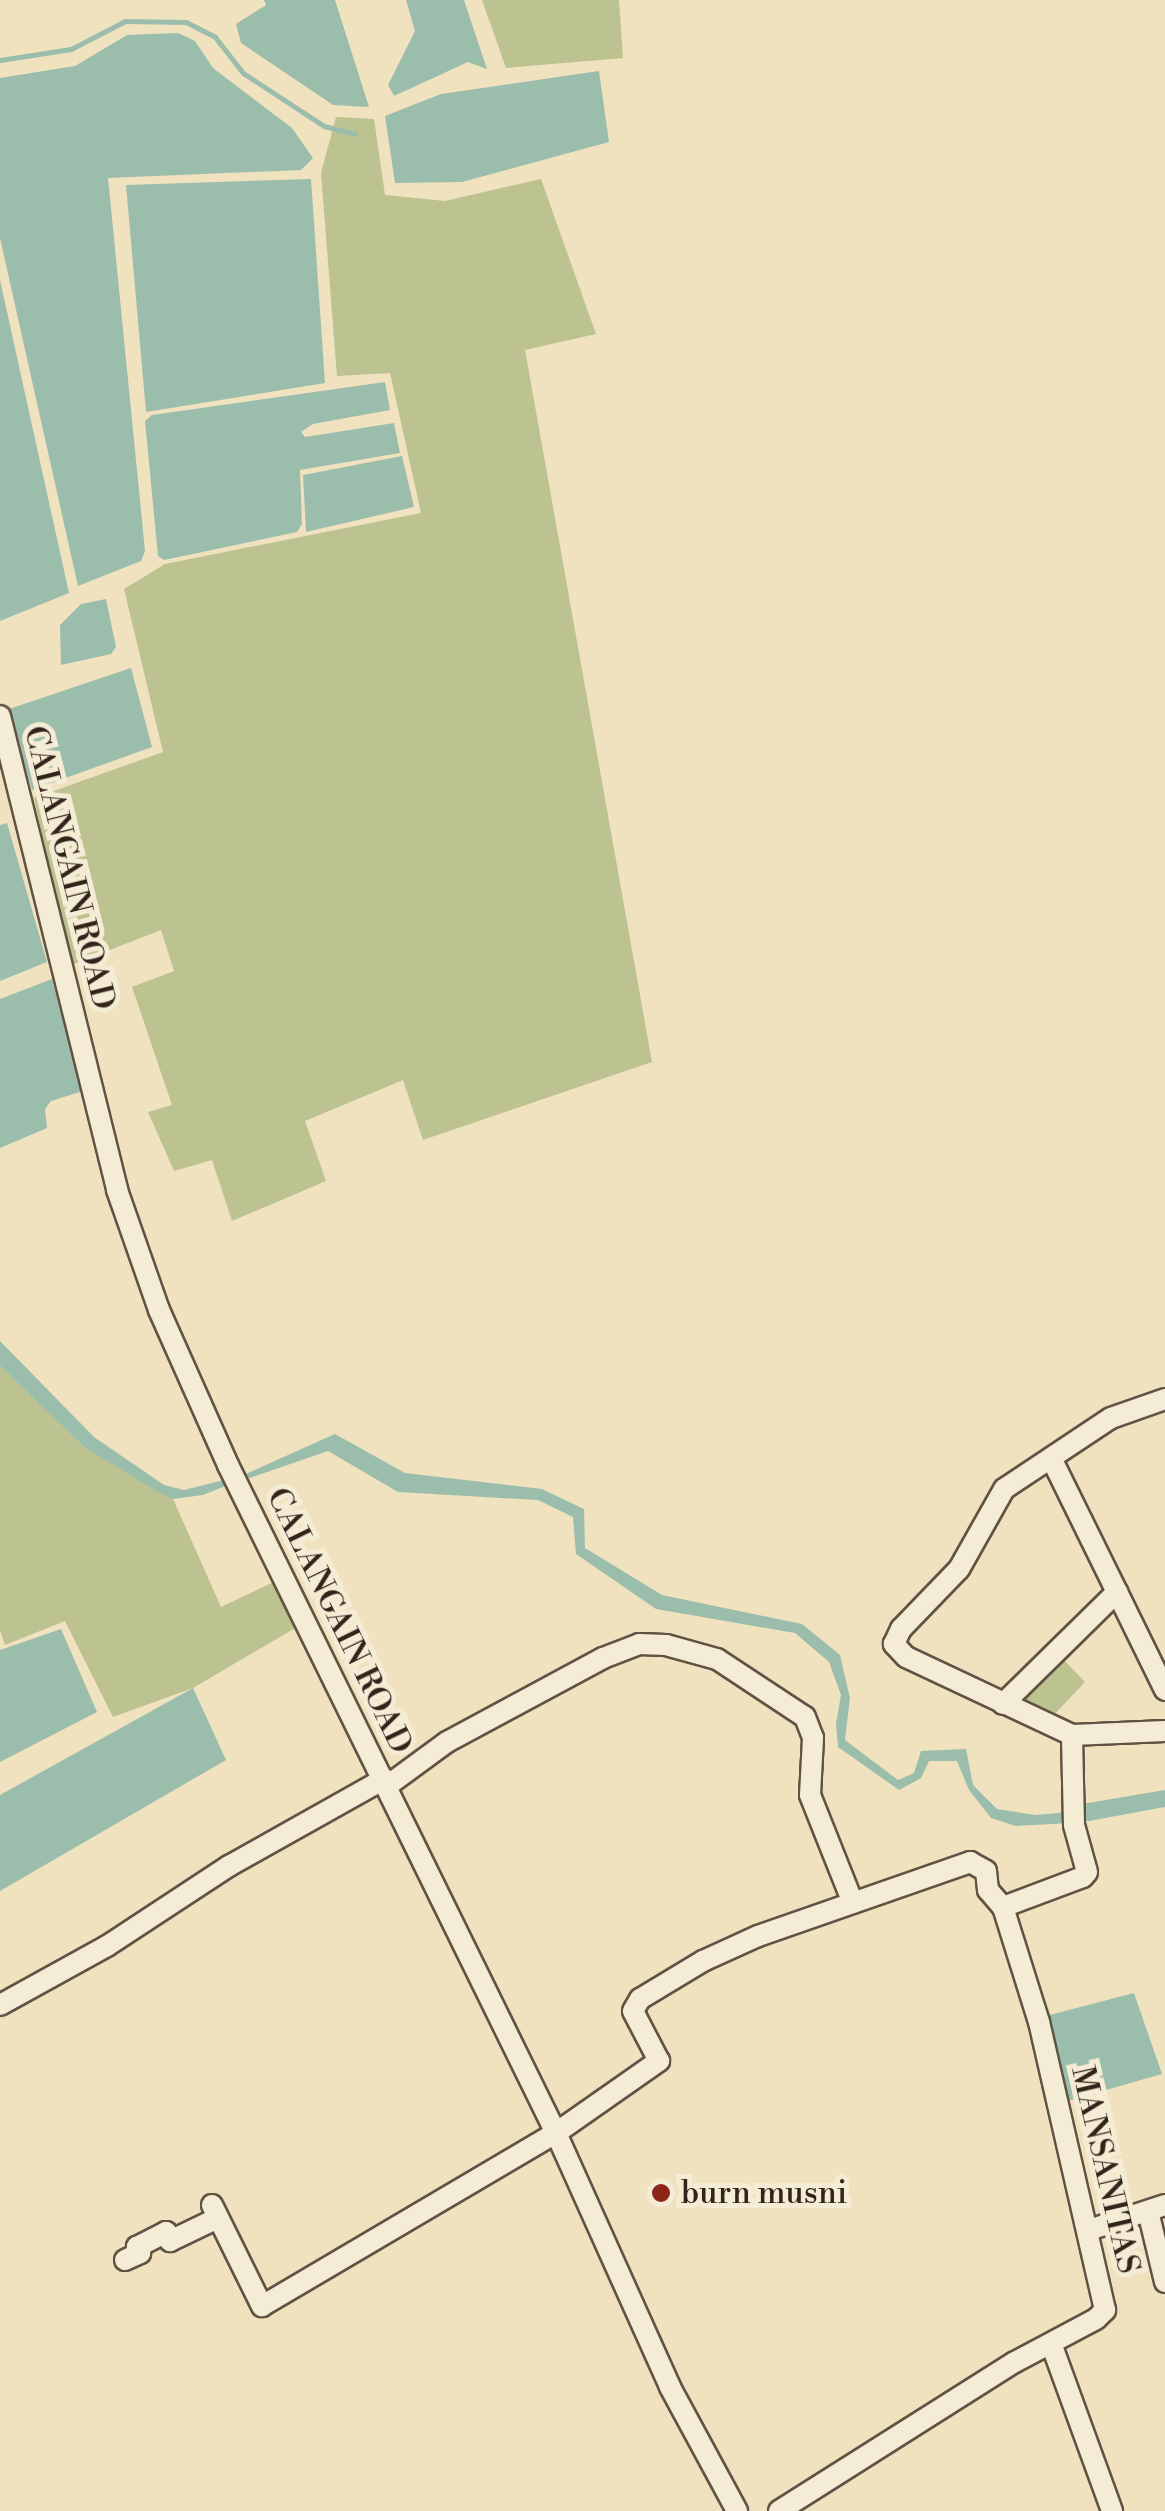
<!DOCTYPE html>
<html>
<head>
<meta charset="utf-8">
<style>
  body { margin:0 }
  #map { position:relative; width:1165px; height:2511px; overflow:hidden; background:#f0e1bf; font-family:"Libre Bodoni",serif }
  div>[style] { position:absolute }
  .green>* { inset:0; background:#bcc290 }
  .water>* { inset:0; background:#9bbeac }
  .stream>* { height:5px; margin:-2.5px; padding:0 2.5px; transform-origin:2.5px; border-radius:2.5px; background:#9bbeac }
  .roads { filter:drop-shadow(2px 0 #615344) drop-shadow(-2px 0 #615344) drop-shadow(0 2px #615344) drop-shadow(0 -2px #615344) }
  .minor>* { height:20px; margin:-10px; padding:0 10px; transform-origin:10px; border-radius:10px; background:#f5ecd5 }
  .dots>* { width:28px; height:28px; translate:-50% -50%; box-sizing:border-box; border:5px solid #f5ecd5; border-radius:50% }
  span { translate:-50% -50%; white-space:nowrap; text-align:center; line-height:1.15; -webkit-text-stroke:10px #f5ecd5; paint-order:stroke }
  .street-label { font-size:32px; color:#31241b }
  .poi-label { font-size:32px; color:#31241b }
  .left { translate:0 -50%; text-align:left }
</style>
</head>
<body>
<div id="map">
  <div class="green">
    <i style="clip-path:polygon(482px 0,619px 0,623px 58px,506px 68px)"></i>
    <i style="clip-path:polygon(336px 117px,374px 119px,385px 195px,445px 201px,541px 179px,596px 334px,525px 350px,652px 1062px,423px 1140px,403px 1080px,305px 1121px,326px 1181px,232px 1221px,212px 1160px,174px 1171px,148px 1112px,172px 1105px,132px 987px,174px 971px,161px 930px,71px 965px,34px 798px,163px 752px,124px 589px,165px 564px,421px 513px,390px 373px,337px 376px,321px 173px)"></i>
    <i style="clip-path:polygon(0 1366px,84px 1447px,173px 1499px,221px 1607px,280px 1579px,302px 1624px,193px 1688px,113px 1717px,65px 1621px,5px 1645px,0 1630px)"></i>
    <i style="clip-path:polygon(1058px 1654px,1085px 1682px,1047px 1722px,1008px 1704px)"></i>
  </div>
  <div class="water">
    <i style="clip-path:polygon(264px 0,335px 0,369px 107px,333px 105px,241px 43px,236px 24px,266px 5px)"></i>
    <i style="clip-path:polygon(406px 0,464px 0,487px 69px,468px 62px,394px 96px,388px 85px,415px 31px)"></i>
    <i style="clip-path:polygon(178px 33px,195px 41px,213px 68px,292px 128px,313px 158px,301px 170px,108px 178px,145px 551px,141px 561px,78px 586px,0 238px,0 78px,75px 66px,127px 35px)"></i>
    <i style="clip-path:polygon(599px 71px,609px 142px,462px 182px,395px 183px,385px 116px,441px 94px)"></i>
    <i style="clip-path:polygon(311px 179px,325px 383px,146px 412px,126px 185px)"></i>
    <i style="clip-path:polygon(0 280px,69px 593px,0 621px)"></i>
    <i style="clip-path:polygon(385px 382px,390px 410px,313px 424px,301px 432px,305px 437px,394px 423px,400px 453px,300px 470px,302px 524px,297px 532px,164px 560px,158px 556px,145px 421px,152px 415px)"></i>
    <i style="clip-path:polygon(402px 456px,414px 507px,306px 532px,303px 475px)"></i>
    <i style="clip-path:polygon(106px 599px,116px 647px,111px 654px,61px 665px,60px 625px,81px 604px)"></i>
    <i style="clip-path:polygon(131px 668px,152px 747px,32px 790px,9px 709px)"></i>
    <i style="clip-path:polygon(7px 823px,47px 962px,0 981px,0 825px)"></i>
    <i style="clip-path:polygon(52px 979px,83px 1091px,51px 1101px,45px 1109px,47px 1128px,0 1148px,0 999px)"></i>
    <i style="clip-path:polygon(0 1341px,94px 1437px,164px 1485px,184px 1490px,236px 1477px,235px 1482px,203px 1495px,173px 1499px,158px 1492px,84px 1447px,0 1366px)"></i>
    <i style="clip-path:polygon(335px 1434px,405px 1473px,542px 1489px,584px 1509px,585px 1548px,662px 1595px,802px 1624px,840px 1655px,850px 1698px,845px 1740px,898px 1780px,914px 1773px,921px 1751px,966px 1749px,973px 1785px,997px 1809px,1035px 1815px,1069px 1812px,1070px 1823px,1016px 1826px,991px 1818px,969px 1790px,957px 1761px,929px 1761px,921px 1778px,899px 1790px,838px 1747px,836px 1724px,841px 1695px,829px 1662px,795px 1633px,656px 1609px,576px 1554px,573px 1517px,538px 1500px,398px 1492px,328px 1451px,241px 1481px,239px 1477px)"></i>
    <i style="clip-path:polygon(61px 1629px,97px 1712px,0 1762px,0 1650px)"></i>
    <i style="clip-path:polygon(193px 1688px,226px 1760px,0 1891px,0 1795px)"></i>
    <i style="clip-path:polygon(1165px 1790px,1165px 1807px,1078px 1823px,1076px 1805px)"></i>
    <i style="clip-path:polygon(1134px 1993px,1162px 2074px,1064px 2102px,1042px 2017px)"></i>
  </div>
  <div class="stream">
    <i style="left:0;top:60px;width:72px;rotate:-8.8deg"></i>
    <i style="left:71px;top:49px;width:61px;rotate:-27.4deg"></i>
    <i style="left:125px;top:21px;width:61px;rotate:0.9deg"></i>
    <i style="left:186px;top:22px;width:33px;rotate:27deg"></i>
    <i style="left:215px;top:37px;width:46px;rotate:52.1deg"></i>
    <i style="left:243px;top:73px;width:97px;rotate:33.2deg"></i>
    <i style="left:324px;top:126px;width:32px;rotate:14deg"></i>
  </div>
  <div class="roads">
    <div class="minor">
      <i style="left:0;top:716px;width:488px;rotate:76.1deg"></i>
      <i style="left:117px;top:1190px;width:127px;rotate:70.7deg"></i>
      <i style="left:159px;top:1310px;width:170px;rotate:66deg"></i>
      <i style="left:228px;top:1465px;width:744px;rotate:63.85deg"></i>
      <i style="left:556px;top:2133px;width:278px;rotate:65.8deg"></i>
      <i style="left:670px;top:2387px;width:141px;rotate:61.6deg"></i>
      <i style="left:1117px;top:1592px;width:109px;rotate:63.9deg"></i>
      <i style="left:1003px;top:1704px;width:160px;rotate:-44.5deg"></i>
      <i style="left:1117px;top:1592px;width:149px;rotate:-116.2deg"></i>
      <i style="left:1072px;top:1735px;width:93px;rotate:-2.5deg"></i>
      <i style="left:387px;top:1786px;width:74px;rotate:-36.3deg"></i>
      <i style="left:447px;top:1742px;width:177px;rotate:-28.3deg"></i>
      <i style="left:603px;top:1658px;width:39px;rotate:-21deg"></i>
      <i style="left:639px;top:1644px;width:27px;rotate:2deg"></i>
      <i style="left:666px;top:1645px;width:53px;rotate:15.4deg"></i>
      <i style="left:717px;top:1659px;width:105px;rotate:33.4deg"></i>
      <i style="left:805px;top:1717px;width:22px;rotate:69deg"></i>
      <i style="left:813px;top:1738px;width:57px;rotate:93deg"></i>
      <i style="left:810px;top:1795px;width:116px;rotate:68.3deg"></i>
      <i style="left:0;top:2005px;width:122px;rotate:-28.9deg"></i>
      <i style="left:107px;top:1946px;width:146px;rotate:-33.3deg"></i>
      <i style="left:229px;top:1866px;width:178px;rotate:-29.3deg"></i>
      <i style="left:212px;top:2205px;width:113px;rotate:63.7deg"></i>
      <i style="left:262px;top:2306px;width:341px;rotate:-30.5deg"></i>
      <i style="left:556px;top:2133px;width:126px;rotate:-35deg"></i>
      <i style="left:659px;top:2061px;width:56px;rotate:-117.5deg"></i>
      <i style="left:633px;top:2011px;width:14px;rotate:-60deg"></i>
      <i style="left:640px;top:1999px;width:74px;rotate:-31.1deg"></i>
      <i style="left:703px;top:1961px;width:60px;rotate:-24.4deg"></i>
      <i style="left:758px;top:1936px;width:225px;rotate:-19.2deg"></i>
      <i style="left:970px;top:1862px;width:18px;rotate:29deg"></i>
      <i style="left:986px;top:1871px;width:19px;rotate:84deg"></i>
      <i style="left:988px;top:1890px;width:23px;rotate:49deg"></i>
      <i style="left:1003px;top:1907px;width:85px;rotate:-20.6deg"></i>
      <i style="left:1083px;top:1877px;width:6px;rotate:-51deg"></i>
      <i style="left:1087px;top:1872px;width:49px;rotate:-105.5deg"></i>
      <i style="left:1074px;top:1825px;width:90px;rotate:-91.3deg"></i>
      <i style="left:1072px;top:1735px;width:183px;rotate:-154.8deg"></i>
      <i style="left:906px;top:1657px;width:18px;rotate:-133deg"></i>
      <i style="left:894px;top:1644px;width:17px;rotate:-65deg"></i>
      <i style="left:901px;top:1629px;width:83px;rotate:-46deg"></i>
      <i style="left:959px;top:1569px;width:92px;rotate:-60.6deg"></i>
      <i style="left:1004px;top:1489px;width:128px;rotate:-33.6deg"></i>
      <i style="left:1111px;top:1418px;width:57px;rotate:-19.4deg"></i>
      <i style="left:1148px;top:2211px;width:73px;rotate:76.5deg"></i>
      <i style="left:1089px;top:2230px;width:80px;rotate:-18.2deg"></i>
      <i style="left:125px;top:2260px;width:17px;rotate:-25deg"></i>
      <i style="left:140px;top:2253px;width:7px;rotate:-117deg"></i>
      <i style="left:137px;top:2247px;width:33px;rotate:-27deg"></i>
      <i style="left:166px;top:2232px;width:10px;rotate:66deg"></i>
      <i style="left:170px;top:2241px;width:53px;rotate:-25.6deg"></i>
      <i style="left:1052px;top:2346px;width:176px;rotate:70deg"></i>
      <i style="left:779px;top:2511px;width:279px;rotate:-32.3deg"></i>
      <i style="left:1015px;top:2362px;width:92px;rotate:-28deg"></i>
      <i style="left:1096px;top:2319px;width:13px;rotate:-45deg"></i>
      <i style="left:1105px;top:2310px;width:295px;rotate:-102.9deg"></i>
      <i style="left:1039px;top:2022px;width:121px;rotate:-107.4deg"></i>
    </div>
  </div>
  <div class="dots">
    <i style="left:661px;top:2193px;background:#8f2418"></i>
  </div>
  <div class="street-label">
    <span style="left:69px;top:868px;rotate:76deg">CALANGAIN ROAD</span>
    <span style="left:339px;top:1621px;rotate:64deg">CALANGAIN ROAD</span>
    <span style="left:1105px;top:2170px;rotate:77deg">MANSANITAS</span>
  </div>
  <div class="poi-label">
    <span class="left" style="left:681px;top:2193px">burn musni</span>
  </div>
</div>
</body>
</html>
